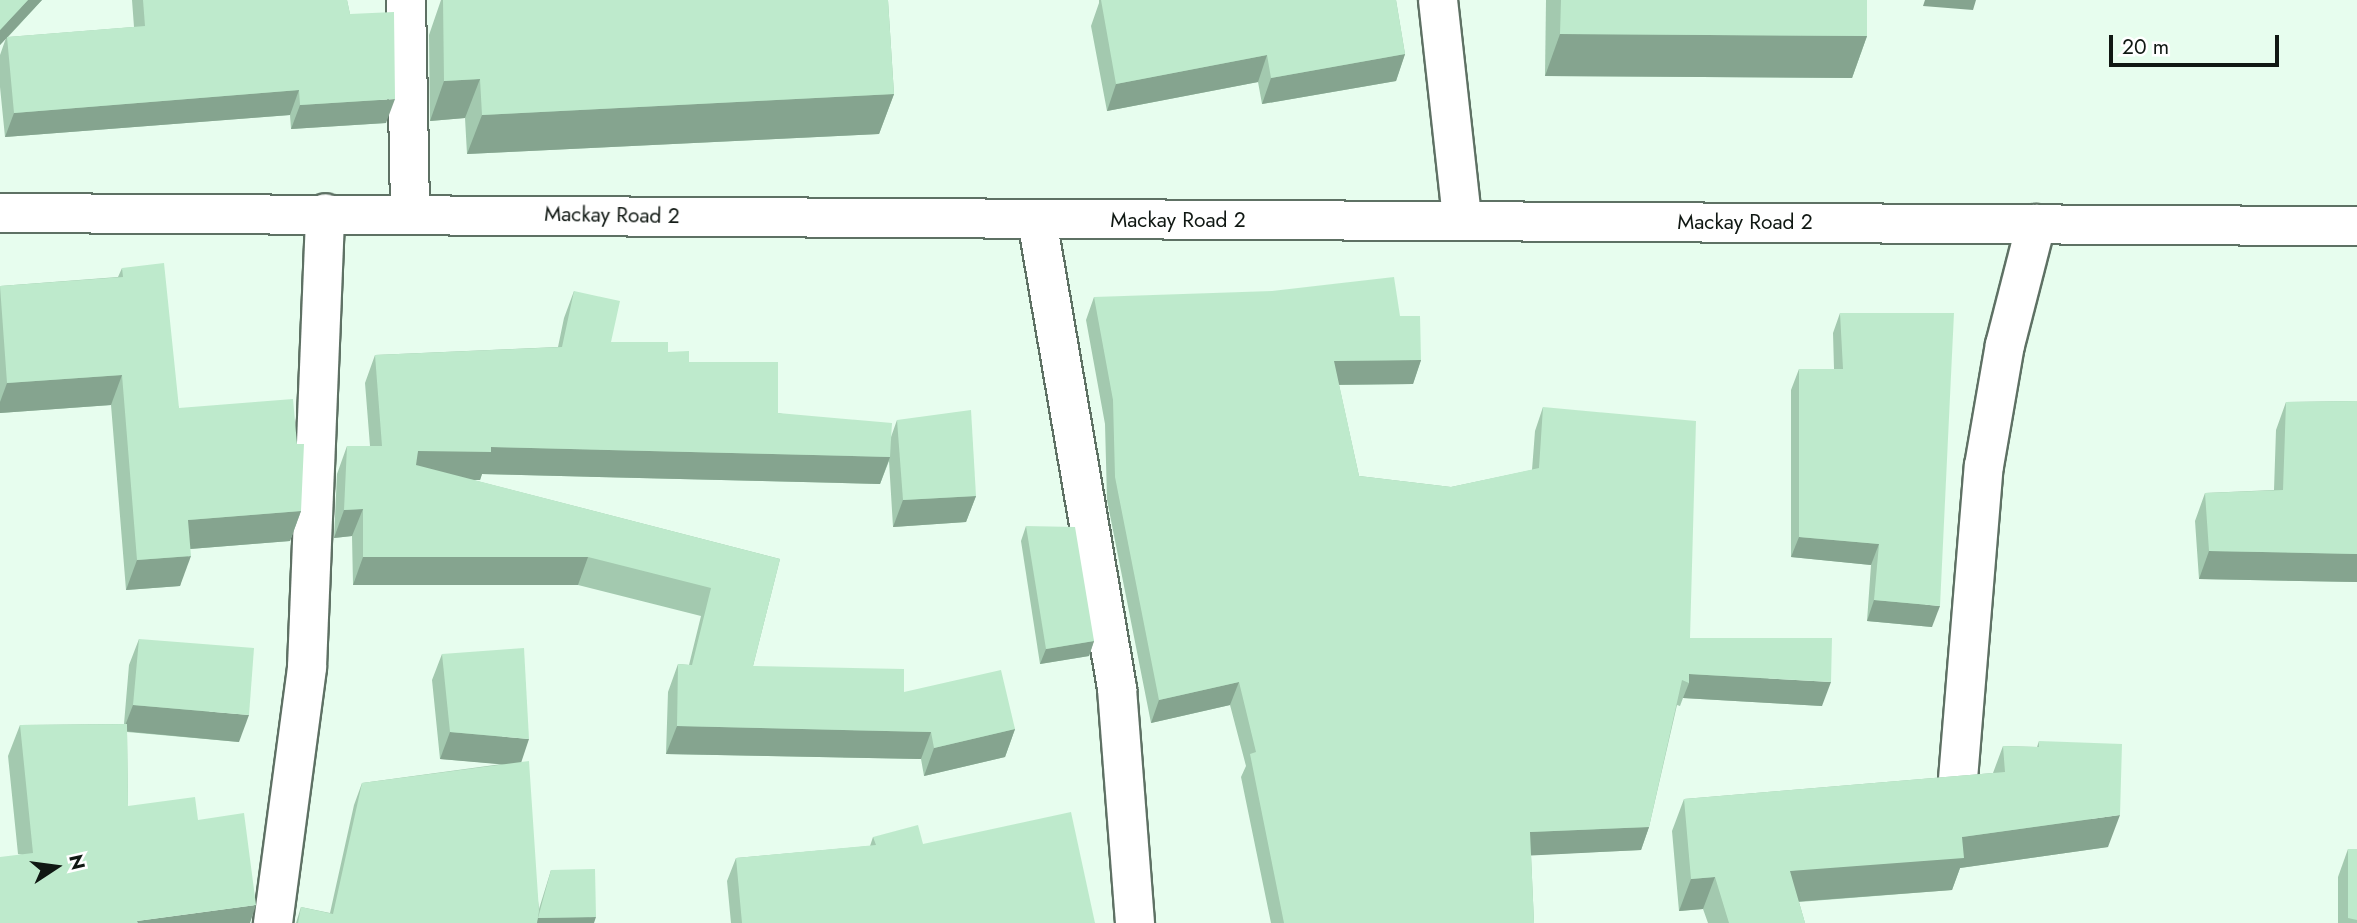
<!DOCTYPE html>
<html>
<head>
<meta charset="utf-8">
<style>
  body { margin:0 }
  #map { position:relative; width:2357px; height:923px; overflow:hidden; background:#e7fdee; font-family:Jost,sans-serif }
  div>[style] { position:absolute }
  .roads { filter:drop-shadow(2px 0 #5e7164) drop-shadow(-2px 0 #5e7164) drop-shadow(0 2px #5e7164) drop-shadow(0 -2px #5e7164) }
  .minor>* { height:38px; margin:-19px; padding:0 19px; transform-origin:19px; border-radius:19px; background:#fff }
  .wall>* { inset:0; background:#a3c9af }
  .shaded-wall>* { inset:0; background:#85a48f }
  .building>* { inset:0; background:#beeacc }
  span { translate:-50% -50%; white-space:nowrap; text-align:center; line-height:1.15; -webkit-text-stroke:5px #fff; paint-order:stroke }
  .street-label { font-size:21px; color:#101813 }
  .north { position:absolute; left:21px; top:832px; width:70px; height:70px; -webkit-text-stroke:5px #fff; paint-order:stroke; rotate:77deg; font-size:19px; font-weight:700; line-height:28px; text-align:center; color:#101813 }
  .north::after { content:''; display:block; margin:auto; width:24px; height:32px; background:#101813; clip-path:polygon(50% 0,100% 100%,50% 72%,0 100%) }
  .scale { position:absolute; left:2109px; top:35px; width:170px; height:32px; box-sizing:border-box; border:4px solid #101813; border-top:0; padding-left:9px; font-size:21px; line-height:24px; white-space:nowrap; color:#101813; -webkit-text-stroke:5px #fff; paint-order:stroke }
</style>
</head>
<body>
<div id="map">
  <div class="roads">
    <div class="minor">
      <i style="left:406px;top:0;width:212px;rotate:88.9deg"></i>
      <i style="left:1438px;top:0;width:220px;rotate:83.7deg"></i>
      <i style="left:0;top:213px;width:2357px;rotate:0.32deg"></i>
      <i style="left:1037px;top:220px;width:476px;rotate:80.3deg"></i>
      <i style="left:1117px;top:689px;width:235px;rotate:85.6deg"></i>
      <i style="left:1958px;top:779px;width:314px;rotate:-85.3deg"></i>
      <i style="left:1984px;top:466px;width:123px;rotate:-80.2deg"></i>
      <i style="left:2005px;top:345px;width:125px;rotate:-75.6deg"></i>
      <i style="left:273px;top:923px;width:258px;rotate:-82.4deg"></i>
      <i style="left:307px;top:667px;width:454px;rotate:-87.7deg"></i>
    </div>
  </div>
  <div class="wall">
    <i style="clip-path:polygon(0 0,42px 0,8px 37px,134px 27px,132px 0,347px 0,350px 14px,386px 123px,291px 129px,290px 115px,5px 137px,0 87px,0 55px,6px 38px,0 45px)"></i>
    <i style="clip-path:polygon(441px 0,888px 0,894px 94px,879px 134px,467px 154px,465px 118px,430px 121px,429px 35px)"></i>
    <i style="clip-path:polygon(1099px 0,1396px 0,1405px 54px,1396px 81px,1262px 104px,1258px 82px,1107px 111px,1091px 26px,1099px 3px)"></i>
    <i style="clip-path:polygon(1546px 0,1867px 0,1867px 36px,1852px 78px,1545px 76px)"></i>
    <i style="clip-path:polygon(122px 268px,179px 408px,301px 511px,290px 541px,190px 549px,180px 586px,126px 590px,111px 405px,0 413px,0 286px,118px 277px)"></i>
    <i style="clip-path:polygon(574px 291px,611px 342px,668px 352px,689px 362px,778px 413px,891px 437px,897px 420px,976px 496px,966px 522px,893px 527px,889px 461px,880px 484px,482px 474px,480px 480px,473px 480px,780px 559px,753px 666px,904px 692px,1015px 729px,1005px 757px,924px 776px,921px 759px,666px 754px,668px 692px,678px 664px,689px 665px,701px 616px,578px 585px,353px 585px,352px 536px,334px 538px,337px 474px,347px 446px,370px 446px,365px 383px,375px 355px,558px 347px,564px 318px)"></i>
    <i style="clip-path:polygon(1094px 297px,1400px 316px,1421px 360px,1413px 384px,1339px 385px,1359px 476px,1451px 487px,1532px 470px,1535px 431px,1543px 407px,1690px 638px,1822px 706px,1683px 698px,1680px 706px,1677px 705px,1649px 827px,1641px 850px,1531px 855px,1534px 923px,1271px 923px,1241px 777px,1246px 766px,1230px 705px,1151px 723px,1107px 500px,1105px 424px,1086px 320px)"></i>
    <i style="clip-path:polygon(1840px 313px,1932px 627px,1867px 621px,1871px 565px,1791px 557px,1791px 390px,1799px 369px,1834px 369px,1833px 333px)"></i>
    <i style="clip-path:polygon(2357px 401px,2357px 582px,2199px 579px,2195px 521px,2205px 493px,2274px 490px,2276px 430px,2286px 402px)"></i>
    <i style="clip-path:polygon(1026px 526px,1094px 641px,1089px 656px,1040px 664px,1021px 541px)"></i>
    <i style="clip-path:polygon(139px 639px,239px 742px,127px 732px,128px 806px,198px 820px,256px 905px,18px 854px,8px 756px,20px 725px,124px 724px,129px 665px)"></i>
    <i style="clip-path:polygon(442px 654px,521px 762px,539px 909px,551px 870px,594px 923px,296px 923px,301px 907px,330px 913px,354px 805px,362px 783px,502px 764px,440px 759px,432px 680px)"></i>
    <i style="clip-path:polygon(2039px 741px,2108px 847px,1960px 868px,1952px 890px,1799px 902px,1805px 923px,1708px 923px,1703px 909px,1679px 911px,1672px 831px,1684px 799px,1993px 773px,2003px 746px,2037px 747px)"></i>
    <i style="clip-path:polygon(873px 837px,923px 844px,1095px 923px,731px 923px,727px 881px,736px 858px,870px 846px)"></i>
    <i style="clip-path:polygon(2348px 849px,2357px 849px,2357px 923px,2338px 923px,2338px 877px)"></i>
  </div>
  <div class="shaded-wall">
    <i style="clip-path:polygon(28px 0,42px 0,0 45px,0 30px)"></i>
    <i style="clip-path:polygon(1925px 0,1976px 0,1973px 10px,1923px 6px)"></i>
    <i style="clip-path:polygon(1560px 34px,1867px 36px,1852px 78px,1545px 76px)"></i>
    <i style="clip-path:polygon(1405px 54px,1396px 81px,1262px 104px,1271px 78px)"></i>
    <i style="clip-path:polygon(1267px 55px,1258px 82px,1107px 111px,1116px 84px)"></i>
    <i style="clip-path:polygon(480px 79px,465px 118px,430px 121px,444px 81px)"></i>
    <i style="clip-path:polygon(299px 90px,290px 115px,5px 137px,14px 113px)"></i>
    <i style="clip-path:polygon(894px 94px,879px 134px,467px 154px,482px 115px)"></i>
    <i style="clip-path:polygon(395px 99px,386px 123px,291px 129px,300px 105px)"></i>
    <i style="clip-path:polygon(1421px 360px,1413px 384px,1326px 385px,1334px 361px)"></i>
    <i style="clip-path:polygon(122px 375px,111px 405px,0 413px,0 402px,7px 383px)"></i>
    <i style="clip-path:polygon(491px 447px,890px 457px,880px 484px,482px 474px,480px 480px,408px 479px,418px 451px)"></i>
    <i style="clip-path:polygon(976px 496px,966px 522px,893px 527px,903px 500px)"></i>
    <i style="clip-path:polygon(363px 509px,352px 536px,334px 538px,344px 510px)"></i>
    <i style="clip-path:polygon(301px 511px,290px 541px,177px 550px,188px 520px)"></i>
    <i style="clip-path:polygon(1799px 537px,1879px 544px,1871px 565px,1791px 557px)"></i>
    <i style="clip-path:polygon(2209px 551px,2357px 554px,2357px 582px,2199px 579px)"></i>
    <i style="clip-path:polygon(191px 556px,180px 586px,126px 590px,137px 560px)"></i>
    <i style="clip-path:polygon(363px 557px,588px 557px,578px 585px,353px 585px)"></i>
    <i style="clip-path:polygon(1874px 600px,1940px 606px,1932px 627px,1867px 621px)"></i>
    <i style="clip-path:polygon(1094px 641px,1089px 656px,1040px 664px,1046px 649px)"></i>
    <i style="clip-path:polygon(1689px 674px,1831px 682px,1822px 706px,1683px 698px,1689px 683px)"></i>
    <i style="clip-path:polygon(1239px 682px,1230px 705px,1151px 723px,1159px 700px)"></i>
    <i style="clip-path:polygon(133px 705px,249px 715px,239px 742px,123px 731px)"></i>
    <i style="clip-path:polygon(677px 726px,931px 732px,921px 759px,666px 754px)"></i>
    <i style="clip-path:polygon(1015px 729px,1005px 757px,924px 776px,934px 748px)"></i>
    <i style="clip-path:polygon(450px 732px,529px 739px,520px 766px,440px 759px)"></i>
    <i style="clip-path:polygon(2120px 815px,2108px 847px,1960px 868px,1952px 890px,1779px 903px,1790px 871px,1962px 837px)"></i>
    <i style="clip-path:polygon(1649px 827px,1641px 850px,1521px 856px,1530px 832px)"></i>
    <i style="clip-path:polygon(1715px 877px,1703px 909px,1679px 911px,1691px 879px)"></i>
    <i style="clip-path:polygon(256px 905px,250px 923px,136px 923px,137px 921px)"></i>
    <i style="clip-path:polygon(596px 917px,594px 923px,536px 923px,538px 918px)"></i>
  </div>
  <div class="building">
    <i style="clip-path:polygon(0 0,28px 0,0 30px)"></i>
    <i style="clip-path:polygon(143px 0,347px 0,350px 14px,394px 12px,395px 99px,300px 105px,299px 90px,14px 113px,7px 37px,145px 26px)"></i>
    <i style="clip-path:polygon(443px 0,888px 0,894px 94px,482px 115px,480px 79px,444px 81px)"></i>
    <i style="clip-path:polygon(1101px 0,1396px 0,1405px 54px,1271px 78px,1267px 55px,1116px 84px)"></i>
    <i style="clip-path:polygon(1561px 0,1867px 0,1867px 36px,1560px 34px)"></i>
    <i style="clip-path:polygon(164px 263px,179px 408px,293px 399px,297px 444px,304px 444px,301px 511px,188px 520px,191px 556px,137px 560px,122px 375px,7px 383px,0 286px,123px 277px,122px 268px)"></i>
    <i style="clip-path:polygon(1394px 277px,1400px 316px,1420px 316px,1421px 360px,1334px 361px,1359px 476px,1451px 487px,1539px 468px,1543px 407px,1696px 421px,1690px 638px,1832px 638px,1831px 682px,1689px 674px,1689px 683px,1682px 680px,1649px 827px,1530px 832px,1534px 923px,1284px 923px,1250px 754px,1256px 752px,1239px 682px,1159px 700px,1115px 477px,1113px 400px,1094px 297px,1272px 291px)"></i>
    <i style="clip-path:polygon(574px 291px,620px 301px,611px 342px,668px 342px,668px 352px,689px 351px,689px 362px,778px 362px,778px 413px,892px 423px,890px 457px,491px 447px,491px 452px,418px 451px,416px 465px,780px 559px,753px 666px,904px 669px,904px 692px,1001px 670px,1015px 729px,934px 748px,931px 732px,677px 726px,678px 664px,692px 665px,711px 588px,588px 557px,363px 557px,363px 509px,344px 510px,347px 446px,382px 446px,375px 355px,562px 347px)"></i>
    <i style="clip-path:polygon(1840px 313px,1954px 313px,1940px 606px,1874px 600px,1879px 544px,1799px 537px,1799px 369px,1843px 369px)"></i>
    <i style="clip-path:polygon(2357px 401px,2357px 554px,2209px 551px,2205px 493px,2283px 490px,2286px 402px)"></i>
    <i style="clip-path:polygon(971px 410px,976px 496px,903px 500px,897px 420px)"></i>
    <i style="clip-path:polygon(1026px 526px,1075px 527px,1094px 641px,1046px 649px)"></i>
    <i style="clip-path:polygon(139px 639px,254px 648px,249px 715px,133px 705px)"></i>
    <i style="clip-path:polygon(524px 648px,529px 739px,450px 732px,442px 654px)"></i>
    <i style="clip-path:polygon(127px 724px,128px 806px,195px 797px,198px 820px,244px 813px,256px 905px,137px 921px,138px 923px,0 923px,0 857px,33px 853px,20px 725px)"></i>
    <i style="clip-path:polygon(2039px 741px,2122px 744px,2120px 815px,1962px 837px,1964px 858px,1790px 871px,1805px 923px,1729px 923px,1715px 877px,1691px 879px,1684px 799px,2005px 772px,2003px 746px,2039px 747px)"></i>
    <i style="clip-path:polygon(529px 761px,539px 911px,537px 923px,298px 923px,301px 907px,333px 914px,362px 783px)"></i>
    <i style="clip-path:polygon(1071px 812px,1095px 923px,742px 923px,736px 858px,876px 845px,873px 837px,918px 825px,923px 844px)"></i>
    <i style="clip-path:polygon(2348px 849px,2357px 849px,2357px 920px,2348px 918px)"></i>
    <i style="clip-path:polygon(595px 869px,596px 917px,538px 918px,551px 870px)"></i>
  </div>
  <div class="street-label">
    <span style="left:612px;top:215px;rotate:1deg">Mackay Road 2</span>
    <span style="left:1178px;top:220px">Mackay Road 2</span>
    <span style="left:1745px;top:222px">Mackay Road 2</span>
  </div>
  <div class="north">N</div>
  <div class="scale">20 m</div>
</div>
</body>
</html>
